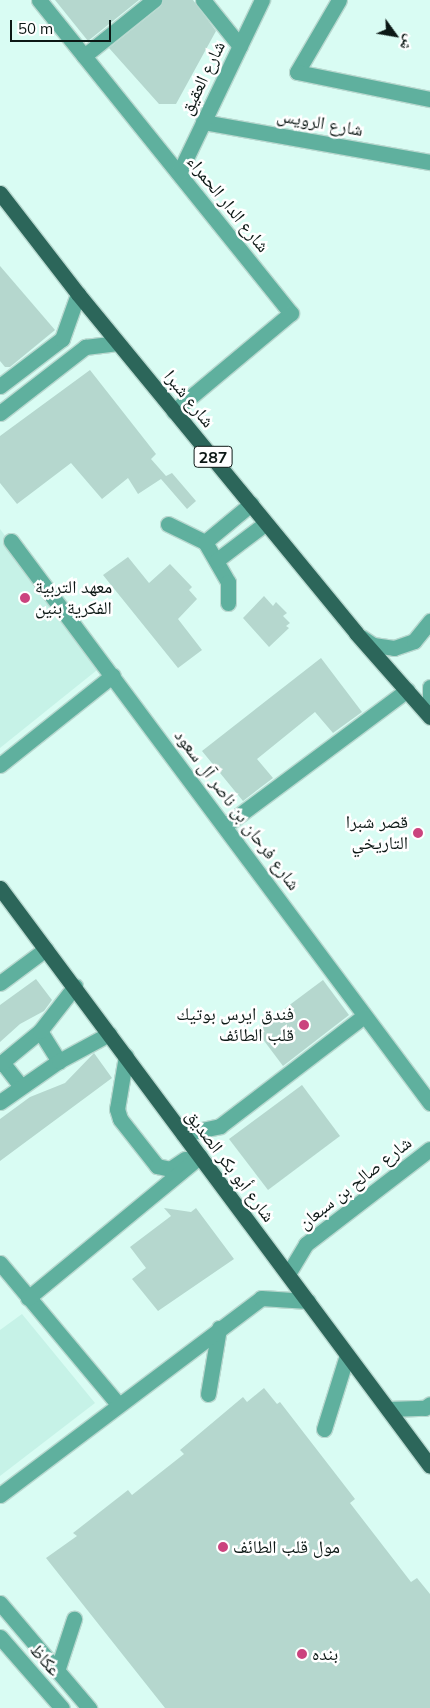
<!DOCTYPE html>
<html>
<head>
<meta charset="utf-8">
<style>
  body { margin:0 }
  #map { position:relative; width:430px; height:1708px; overflow:hidden; background:#d9fcf3; font-family:Mulish,"Noto Naskh Arabic",sans-serif }
  div>[style] { position:absolute }
  .built>* { inset:0; background:#c6f2e7 }
  .building>* { inset:0; background:#b5d7ce }
  .roads { filter:drop-shadow(1px 0 #b8d8cf) drop-shadow(-1px 0 #b8d8cf) drop-shadow(0 1px #b8d8cf) drop-shadow(0 -1px #b8d8cf) }
  .minor>* { height:15px; margin:-7.5px; padding:0 7.5px; transform-origin:7.5px; border-radius:7.5px; background:#5fb09e }
  .major>* { height:15px; margin:-7.5px; padding:0 7.5px; transform-origin:7.5px; border-radius:7.5px; background:#2c665a }
  .dots>* { width:14px; height:14px; translate:-50% -50%; box-sizing:border-box; border:2px solid #fff; border-radius:50% }
  span { translate:-50% -50%; white-space:nowrap; text-align:center; line-height:1.15; -webkit-text-stroke:5px #fff; paint-order:stroke }
  .shield-label span { padding:1px 4px; background:#fff; border:1px solid; border-radius:4px; -webkit-text-stroke-width:0 }
  .shield-label { font-size:16px; color:#0c1815; font-weight:700 }
  .street-label { font-size:18px; color:#0c1815 }
  .poi-label { font-size:18px; color:#0c1815 }
  .left { translate:0 -50%; text-align:left }
  .right { translate:-100% -50%; text-align:right }
  .north { position:absolute; left:370px; top:10px; width:50px; height:50px; -webkit-text-stroke:4px #fff; paint-order:stroke; rotate:122deg; font-size:14px; font-weight:700; line-height:20px; text-align:center; color:#0c1815 }
  .north::after { content:''; display:block; margin:auto; width:18px; height:22px; background:#0c1815; clip-path:polygon(50% 0,100% 100%,50% 72%,0 100%) }
  .scale { position:absolute; left:10px; top:20px; width:101px; height:22px; box-sizing:border-box; border:2px solid #0c1815; border-top:0; padding-left:6px; font-size:15px; line-height:18px; white-space:nowrap; color:#0c1815; -webkit-text-stroke:4px #fff; paint-order:stroke }
</style>
</head>
<body>
<div id="map">
  <div class="built">
    <i style="clip-path:polygon(0 529px,102px 666px,0 748px)"></i>
    <i style="clip-path:polygon(22px 1314px,95px 1403px,0 1476px,0 1330px)"></i>
  </div>
  <div class="building">
    <i style="clip-path:polygon(55px 0,139px 0,88px 41px)"></i>
    <i style="clip-path:polygon(163px 0,193px 0,216px 31px,176px 104px,159px 104px,109px 48px,160px 7px)"></i>
    <i style="clip-path:polygon(0 266px,55px 330px,10px 367px,5px 367px,0 361px)"></i>
    <i style="clip-path:polygon(90px 370px,156px 454px,151px 459px,166px 476px,172px 473px,196px 501px,187px 509px,161px 479px,138px 494px,128px 478px,102px 499px,71px 463px,17px 504px,0 483px,0 436px)"></i>
    <i style="clip-path:polygon(128px 557px,149px 583px,170px 564px,192px 587px,189px 590px,197px 599px,178px 619px,202px 650px,178px 668px,103px 575px)"></i>
    <i style="clip-path:polygon(264px 596px,273px 606px,276px 602px,287px 613px,283px 616px,290px 623px,286px 626px,289px 628px,269px 647px,243px 618px)"></i>
    <i style="clip-path:polygon(321px 658px,362px 712px,333px 733px,315px 712px,257px 759px,273px 778px,243px 801px,202px 751px)"></i>
    <i style="clip-path:polygon(36px 979px,52px 1000px,44px 1011px,20px 1024px,0 1042px,0 1005px)"></i>
    <i style="clip-path:polygon(323px 980px,349px 1015px,283px 1066px,256px 1030px)"></i>
    <i style="clip-path:polygon(94px 1053px,112px 1078px,0 1161px,0 1119px,30px 1097px,65px 1083px)"></i>
    <i style="clip-path:polygon(302px 1085px,340px 1136px,268px 1190px,229px 1139px)"></i>
    <i style="clip-path:polygon(164px 1208px,191px 1212px,196px 1208px,234px 1259px,158px 1311px,132px 1279px,146px 1268px,130px 1247px,171px 1216px)"></i>
    <i style="clip-path:polygon(264px 1388px,277px 1404px,280px 1402px,355px 1499px,350px 1503px,411px 1582px,417px 1578px,430px 1594px,430px 1708px,165px 1708px,46px 1558px,77px 1536px,73px 1533px,128px 1490px,132px 1495px,184px 1454px,180px 1450px,243px 1397px,247px 1402px)"></i>
  </div>
  <div class="roads">
    <div class="minor">
      <i style="left:39px;top:0;width:402px;rotate:51.2deg"></i>
      <i style="left:291px;top:313px;width:153px;rotate:140.1deg"></i>
      <i style="left:203px;top:0;width:59px;rotate:51.2deg"></i>
      <i style="left:339px;top:0;width:83px;rotate:120.3deg"></i>
      <i style="left:297px;top:72px;width:136px;rotate:11.5deg"></i>
      <i style="left:84px;top:56px;width:90px;rotate:-38.7deg"></i>
      <i style="left:203px;top:122px;width:230px;rotate:10deg"></i>
      <i style="left:179px;top:173px;width:192px;rotate:-64.4deg"></i>
      <i style="left:0;top:386px;width:78px;rotate:-37.2deg"></i>
      <i style="left:62px;top:339px;width:48px;rotate:-70.4deg"></i>
      <i style="left:0;top:413px;width:108px;rotate:-37.8deg"></i>
      <i style="left:85px;top:347px;width:33px;rotate:-7deg"></i>
      <i style="left:168px;top:524px;width:41px;rotate:25.9deg"></i>
      <i style="left:205px;top:542px;width:46px;rotate:60.1deg"></i>
      <i style="left:228px;top:582px;width:21px;rotate:90deg"></i>
      <i style="left:11px;top:541px;width:701px;rotate:53.29deg"></i>
      <i style="left:205px;top:542px;width:60px;rotate:-39.6deg"></i>
      <i style="left:217px;top:560px;width:61px;rotate:-37.1deg"></i>
      <i style="left:361px;top:637px;width:14px;rotate:34deg"></i>
      <i style="left:373px;top:645px;width:21px;rotate:8deg"></i>
      <i style="left:394px;top:648px;width:21px;rotate:-19deg"></i>
      <i style="left:414px;top:641px;width:26px;rotate:-51deg"></i>
      <i style="left:430px;top:687px;width:14px;rotate:90deg"></i>
      <i style="left:0;top:765px;width:144px;rotate:-38.5deg"></i>
      <i style="left:226px;top:825px;width:226px;rotate:-36.7deg"></i>
      <i style="left:0;top:983px;width:57px;rotate:-36.5deg"></i>
      <i style="left:40px;top:1031px;width:36px;rotate:58deg"></i>
      <i style="left:126px;top:1056px;width:54px;rotate:99.6deg"></i>
      <i style="left:117px;top:1109px;width:10px;rotate:73deg"></i>
      <i style="left:120px;top:1119px;width:60px;rotate:51.8deg"></i>
      <i style="left:157px;top:1166px;width:13px;rotate:13deg"></i>
      <i style="left:170px;top:1169px;width:18px;rotate:-34deg"></i>
      <i style="left:2px;top:1062px;width:31px;rotate:52deg"></i>
      <i style="left:0;top:1064px;width:52px;rotate:-39.5deg"></i>
      <i style="left:40px;top:1031px;width:57px;rotate:-52.1deg"></i>
      <i style="left:0;top:1102px;width:72px;rotate:-34.8deg"></i>
      <i style="left:59px;top:1061px;width:57px;rotate:-28.4deg"></i>
      <i style="left:183px;top:1134px;width:38px;rotate:-12deg"></i>
      <i style="left:220px;top:1126px;width:181px;rotate:-37.4deg"></i>
      <i style="left:0;top:1263px;width:184px;rotate:50.1deg"></i>
      <i style="left:288px;top:1274px;width:35px;rotate:-59deg"></i>
      <i style="left:306px;top:1244px;width:156px;rotate:-37.5deg"></i>
      <i style="left:28px;top:1298px;width:223px;rotate:-39.5deg"></i>
      <i style="left:208px;top:1394px;width:67px;rotate:-80.5deg"></i>
      <i style="left:388px;top:1409px;width:37px;rotate:-2deg"></i>
      <i style="left:425px;top:1408px;width:6px;rotate:-39deg"></i>
      <i style="left:324px;top:1429px;width:77px;rotate:-72.7deg"></i>
      <i style="left:0;top:1495px;width:327px;rotate:-37deg"></i>
      <i style="left:261px;top:1298px;width:47px;rotate:3.7deg"></i>
      <i style="left:0;top:1603px;width:138px;rotate:49.7deg"></i>
      <i style="left:0;top:1637px;width:94px;rotate:48.9deg"></i>
      <i style="left:57px;top:1671px;width:55px;rotate:-71.9deg"></i>
    </div>
    <div class="major">
      <i style="left:0;top:193px;width:128px;rotate:52.3deg"></i>
      <i style="left:78px;top:294px;width:438px;rotate:50.6deg"></i>
      <i style="left:356px;top:633px;width:112px;rotate:48.6deg"></i>
      <i style="left:0;top:888px;width:720px;rotate:53.35deg"></i>
    </div>
  </div>
  <div class="dots">
    <i style="left:25px;top:598px;background:#cb437e"></i>
    <i style="left:418px;top:833px;background:#cb437e"></i>
    <i style="left:304px;top:1025px;background:#cb437e"></i>
    <i style="left:223px;top:1547px;background:#cb437e"></i>
    <i style="left:302px;top:1654px;background:#cb437e"></i>
  </div>
  <div class="shield-label">
    <span style="left:213px;top:457px">287</span>
  </div>
  <div class="street-label">
    <span style="left:203px;top:78px;rotate:-64deg">شارع العقيق</span>
    <span style="left:320px;top:123px;rotate:10deg">شارع الرويس</span>
    <span style="left:228px;top:204px;rotate:51deg">شارع الدار الحمراء</span>
    <span style="left:189px;top:399px;rotate:51deg">شارع شبرا</span>
    <span style="left:237px;top:810px;rotate:53deg">شارع فرحان بن ناصر آل سعود</span>
    <span style="left:230px;top:1166px;rotate:53deg">شارع أبو بكر الصديق</span>
    <span style="left:355px;top:1183px;rotate:-38deg">شارع صالح بن سبعان</span>
    <span style="left:45px;top:1660px;rotate:49deg">عكاظ</span>
  </div>
  <div class="poi-label">
    <span class="left" style="left:35px;top:598px">معهد التربية<br>الفكرية بنين</span>
    <span class="right" style="left:408px;top:833px">قصر شبرا<br>التاريخي</span>
    <span class="right" style="left:294px;top:1025px">فندق ايرس بوتيك<br>قلب الطائف</span>
    <span class="left" style="left:233px;top:1547px">مول قلب الطائف</span>
    <span class="left" style="left:312px;top:1654px">بنده</span>
  </div>
  <div class="north">ش</div>
  <div class="scale">50 m</div>
</div>
</body>
</html>
